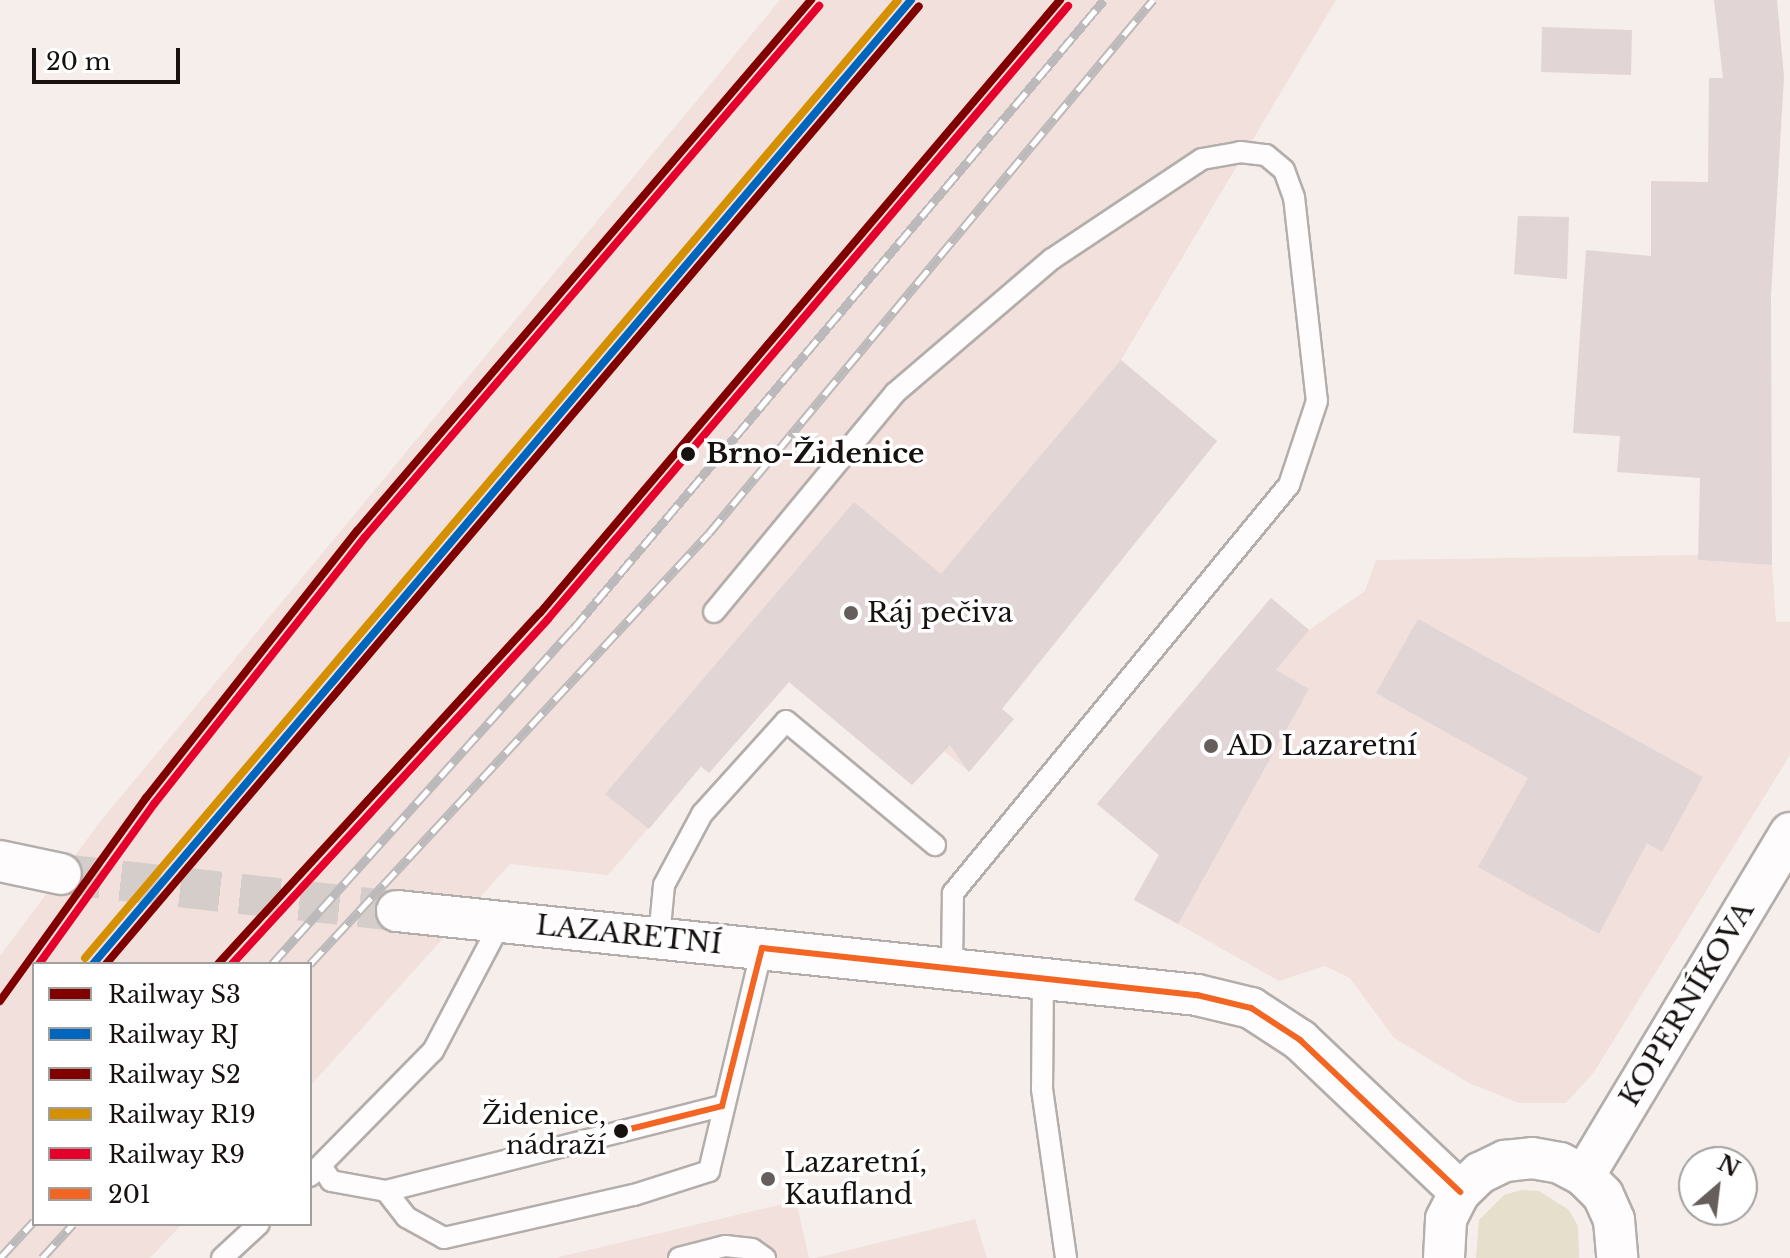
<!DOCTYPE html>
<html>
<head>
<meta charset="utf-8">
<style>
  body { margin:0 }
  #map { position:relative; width:1790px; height:1258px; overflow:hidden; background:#f6eeeb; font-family:"Libre Baskerville",serif }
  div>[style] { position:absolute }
  .built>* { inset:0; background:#f1e0db }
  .green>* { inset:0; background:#e5dfcc }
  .building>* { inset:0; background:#e2d5d5 }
  .street-tunnel>* { height:40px; margin-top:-20px; transform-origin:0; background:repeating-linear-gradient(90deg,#d5cdca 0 40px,transparent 0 60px) }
  .roads { filter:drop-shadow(2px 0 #b3adab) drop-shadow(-2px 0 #b3adab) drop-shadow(0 2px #b3adab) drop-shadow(0 -2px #b3adab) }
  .lane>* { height:20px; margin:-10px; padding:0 10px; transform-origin:10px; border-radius:10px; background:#fefcfc }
  .street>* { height:40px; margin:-20px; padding:0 20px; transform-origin:20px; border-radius:20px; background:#fefcfc }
  .rail>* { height:9px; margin-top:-4.5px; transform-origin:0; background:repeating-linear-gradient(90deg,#fff 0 18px,#bbb9b9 0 36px); box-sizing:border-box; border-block:2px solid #bbb9b9 }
  .bus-1>* { height:6px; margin:-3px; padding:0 3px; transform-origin:3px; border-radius:3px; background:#f26522 }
  .rail-1>* { height:8px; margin:-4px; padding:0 4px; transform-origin:4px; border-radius:4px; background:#800000 }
  .rail-2>* { height:8px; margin:-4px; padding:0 4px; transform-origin:4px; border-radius:4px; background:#0065bd }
  .rail-3>* { height:8px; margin:-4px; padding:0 4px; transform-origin:4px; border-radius:4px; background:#800000 }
  .rail-4>* { height:8px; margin:-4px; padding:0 4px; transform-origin:4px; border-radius:4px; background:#d59002 }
  .rail-5>* { height:8px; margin:-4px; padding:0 4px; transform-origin:4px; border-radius:4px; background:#e4002b }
  .dots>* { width:22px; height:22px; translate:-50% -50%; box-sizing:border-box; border:4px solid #fff; border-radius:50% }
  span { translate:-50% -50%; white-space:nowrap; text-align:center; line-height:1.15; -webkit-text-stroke:7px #fff; paint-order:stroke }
  .bus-label { font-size:26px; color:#171110 }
  .right { translate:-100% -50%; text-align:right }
  .stop-label { font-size:28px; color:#171110; font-weight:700 }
  .left { translate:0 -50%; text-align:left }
  .poi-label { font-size:28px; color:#171110 }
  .street-label { font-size:28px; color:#171110 }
  .legend { position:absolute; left:32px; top:962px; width:280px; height:264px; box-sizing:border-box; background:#fff; border:2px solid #a2a09f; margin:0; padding:10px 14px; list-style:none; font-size:24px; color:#171110 }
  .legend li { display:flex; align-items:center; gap:16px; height:40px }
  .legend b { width:40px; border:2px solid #a2a09f }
  .north { position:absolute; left:1678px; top:1146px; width:80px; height:80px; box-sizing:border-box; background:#fff; border:2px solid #a2a09f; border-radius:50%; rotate:28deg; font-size:22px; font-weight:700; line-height:32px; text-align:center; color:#171110 }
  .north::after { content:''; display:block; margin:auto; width:28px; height:36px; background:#655e5d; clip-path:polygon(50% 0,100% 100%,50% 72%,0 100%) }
  .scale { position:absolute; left:32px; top:48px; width:148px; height:36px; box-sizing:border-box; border:4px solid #171110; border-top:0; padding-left:10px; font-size:24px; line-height:28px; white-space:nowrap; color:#171110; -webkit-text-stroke:6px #fff; paint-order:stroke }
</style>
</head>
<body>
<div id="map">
  <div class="built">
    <i style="clip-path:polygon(780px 0,1336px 0,1121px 360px,1217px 441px,1011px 694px,1002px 709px,1014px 719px,969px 772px,944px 751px,912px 785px,789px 682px,709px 773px,701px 767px,608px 875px,510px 864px,310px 1086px,310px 964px,34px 964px,34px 1224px,182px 1224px,150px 1258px,0 1258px,0 956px,100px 822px)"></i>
    <i style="clip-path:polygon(1698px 555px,1698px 560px,1772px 565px,1776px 622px,1790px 622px,1790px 755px,1594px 1072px,1566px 1103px,1519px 1103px,1469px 1083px,1394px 1038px,1350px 978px,1325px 966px,1279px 981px,1134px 899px,1160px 853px,1097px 804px,1271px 598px,1309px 630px,1365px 591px,1376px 560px)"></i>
    <i style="clip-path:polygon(796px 1201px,809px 1258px,555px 1258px)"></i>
    <i style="clip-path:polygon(975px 1219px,987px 1258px,815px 1258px,837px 1253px)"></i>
  </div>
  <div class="green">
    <i style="clip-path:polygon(1521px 1190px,1539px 1191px,1569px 1210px,1578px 1226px,1579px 1258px,1476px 1258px,1479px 1220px,1504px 1195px)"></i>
  </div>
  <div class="building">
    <i style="clip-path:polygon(1714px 0,1777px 0,1784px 77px,1771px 296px,1772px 565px,1698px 560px,1700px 478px,1617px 472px,1620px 436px,1573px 433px,1586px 250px,1651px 256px,1651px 181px,1708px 182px,1709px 78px,1723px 78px)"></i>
    <i style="clip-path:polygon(1542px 27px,1632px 30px,1631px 75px,1541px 72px)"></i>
    <i style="clip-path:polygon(1518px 216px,1569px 217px,1567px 279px,1514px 274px)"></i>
    <i style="clip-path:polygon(1121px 360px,1217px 441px,1002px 709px,1014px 719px,969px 772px,950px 745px,912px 785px,789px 682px,709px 773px,701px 766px,649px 829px,605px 794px,854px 502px,941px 574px)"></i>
    <i style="clip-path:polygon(1271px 598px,1309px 630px,1276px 670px,1309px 689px,1178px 924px,1134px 900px,1159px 855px,1097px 804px)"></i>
    <i style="clip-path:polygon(1418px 619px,1703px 777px,1662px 852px,1647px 843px,1599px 934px,1478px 867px,1528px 778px,1376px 693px)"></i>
  </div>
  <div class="street-tunnel">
    <i style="left:61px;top:874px;width:338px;rotate:6.3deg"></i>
  </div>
  <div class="roads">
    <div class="lane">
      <i style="left:714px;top:612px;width:284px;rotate:-50.4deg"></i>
      <i style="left:895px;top:393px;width:206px;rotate:-40.5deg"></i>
      <i style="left:1052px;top:259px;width:180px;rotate:-33.7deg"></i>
      <i style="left:1202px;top:159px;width:39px;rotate:-10deg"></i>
      <i style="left:1240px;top:152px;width:26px;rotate:7deg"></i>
      <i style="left:1266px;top:155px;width:23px;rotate:40deg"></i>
      <i style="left:1284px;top:170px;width:29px;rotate:70deg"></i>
      <i style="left:1294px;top:197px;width:205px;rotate:83.6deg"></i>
      <i style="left:1317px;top:401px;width:89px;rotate:108.4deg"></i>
      <i style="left:1289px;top:485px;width:529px;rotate:129.47deg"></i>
      <i style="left:953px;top:893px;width:75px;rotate:90.8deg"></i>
      <i style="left:659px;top:938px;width:53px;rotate:-84.6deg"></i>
      <i style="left:664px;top:885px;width:81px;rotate:-61.8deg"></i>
      <i style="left:702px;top:814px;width:125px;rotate:-47.9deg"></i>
      <i style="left:786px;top:721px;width:194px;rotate:39.8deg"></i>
      <i style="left:1043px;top:978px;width:111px;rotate:90.5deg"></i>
      <i style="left:1042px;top:1089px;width:171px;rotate:81.9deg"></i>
      <i style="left:321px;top:1166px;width:18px;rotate:56deg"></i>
      <i style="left:331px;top:1181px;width:56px;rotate:10.3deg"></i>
      <i style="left:386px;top:1191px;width:33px;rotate:52deg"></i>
      <i style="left:406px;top:1217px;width:43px;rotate:28.9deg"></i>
      <i style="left:444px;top:1238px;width:195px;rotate:-12.8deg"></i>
      <i style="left:634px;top:1195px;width:79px;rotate:-17.7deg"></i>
      <i style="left:709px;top:1171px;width:229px;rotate:-76.6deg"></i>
      <i style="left:310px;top:1176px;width:175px;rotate:-45.5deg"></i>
      <i style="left:433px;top:1051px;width:146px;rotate:-62.2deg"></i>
      <i style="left:386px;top:1191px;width:347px;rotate:-14.2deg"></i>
      <i style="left:222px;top:1258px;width:50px;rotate:-42.6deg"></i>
      <i style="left:679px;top:1258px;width:48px;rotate:-14.6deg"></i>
      <i style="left:725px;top:1246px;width:27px;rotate:6deg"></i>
      <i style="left:752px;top:1249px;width:16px;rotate:35deg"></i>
    </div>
    <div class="street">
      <i style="left:0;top:861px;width:62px;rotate:12deg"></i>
      <i style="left:397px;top:911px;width:804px;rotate:5.99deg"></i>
      <i style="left:1197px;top:995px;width:56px;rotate:13.5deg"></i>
      <i style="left:1251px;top:1008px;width:59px;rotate:33.1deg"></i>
      <i style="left:1300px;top:1040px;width:221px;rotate:43.5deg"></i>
      <i style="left:1584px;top:1176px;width:400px;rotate:-59deg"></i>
      <i style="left:1444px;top:1258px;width:39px;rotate:-87deg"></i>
      <i style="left:1446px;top:1219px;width:30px;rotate:-63deg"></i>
      <i style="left:1460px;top:1192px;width:28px;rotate:-44deg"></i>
      <i style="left:1480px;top:1173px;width:28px;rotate:-26deg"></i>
      <i style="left:1505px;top:1161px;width:27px;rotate:-6deg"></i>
      <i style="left:1532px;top:1158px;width:28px;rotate:10deg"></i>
      <i style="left:1560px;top:1163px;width:27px;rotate:28deg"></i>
      <i style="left:1584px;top:1176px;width:27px;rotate:45deg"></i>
      <i style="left:1603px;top:1195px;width:27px;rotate:66deg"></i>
      <i style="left:1614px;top:1220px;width:38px;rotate:85deg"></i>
    </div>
  </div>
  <div class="rail">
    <i style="left:272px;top:964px;width:450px;rotate:-48.1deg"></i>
    <i style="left:573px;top:629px;width:823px;rotate:-49.83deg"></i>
    <i style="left:310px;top:964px;width:587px;rotate:-47.21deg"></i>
    <i style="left:709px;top:533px;width:694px;rotate:-50.21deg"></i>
    <i style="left:0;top:1258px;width:50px;rotate:-47.4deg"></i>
    <i style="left:42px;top:1258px;width:46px;rotate:-47.6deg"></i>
  </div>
  <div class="bus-1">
    <i style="left:762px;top:948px;width:438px;rotate:6.2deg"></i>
    <i style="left:1197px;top:995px;width:56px;rotate:13.5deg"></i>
    <i style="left:1251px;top:1008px;width:59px;rotate:33.1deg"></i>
    <i style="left:1300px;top:1040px;width:221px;rotate:43.5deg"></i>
    <i style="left:722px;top:1106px;width:163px;rotate:-75.8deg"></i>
    <i style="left:614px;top:1133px;width:111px;rotate:-14deg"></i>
  </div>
  <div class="rail-1">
    <i style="left:218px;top:964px;width:476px;rotate:-47.5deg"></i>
    <i style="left:540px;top:613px;width:804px;rotate:-49.69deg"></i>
    <i style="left:0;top:1001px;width:250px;rotate:-54.3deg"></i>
    <i style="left:146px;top:798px;width:340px;rotate:-51.7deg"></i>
    <i style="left:357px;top:531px;width:699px;rotate:-49.47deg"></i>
  </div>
  <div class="rail-2">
    <i style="left:93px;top:964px;width:1264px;rotate:-49.68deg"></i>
  </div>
  <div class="rail-3">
    <i style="left:106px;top:964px;width:1256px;rotate:-49.68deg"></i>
  </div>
  <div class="rail-4">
    <i style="left:85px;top:958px;width:1256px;rotate:-49.68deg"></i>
  </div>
  <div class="rail-5">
    <i style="left:39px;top:964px;width:197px;rotate:-54.3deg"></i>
    <i style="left:154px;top:804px;width:340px;rotate:-51.7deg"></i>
    <i style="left:365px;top:537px;width:699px;rotate:-49.47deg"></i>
    <i style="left:232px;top:964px;width:468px;rotate:-47.5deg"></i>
    <i style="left:548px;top:619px;width:804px;rotate:-49.69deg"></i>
  </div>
  <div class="dots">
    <i style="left:688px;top:454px;background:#171110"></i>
    <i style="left:851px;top:613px;background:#655e5d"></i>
    <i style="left:1211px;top:746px;background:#655e5d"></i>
    <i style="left:621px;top:1131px;background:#171110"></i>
    <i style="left:768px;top:1179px;background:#655e5d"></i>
  </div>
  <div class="bus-label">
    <span class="right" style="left:606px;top:1131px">Židenice,<br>nádraží</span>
  </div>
  <div class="stop-label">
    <span class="left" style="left:706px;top:454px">Brno-Židenice</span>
  </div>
  <div class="poi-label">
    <span class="left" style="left:867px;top:613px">Ráj pečiva</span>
    <span class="left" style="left:1227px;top:746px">AD Lazaretní</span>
    <span class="left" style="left:784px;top:1179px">Lazaretní,<br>Kaufland</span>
  </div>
  <div class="street-label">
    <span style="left:629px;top:935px;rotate:6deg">LAZARETNÍ</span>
    <span style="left:1687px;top:1004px;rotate:-59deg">KOPERNÍKOVA</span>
  </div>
  <ul class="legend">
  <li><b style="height:10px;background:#800000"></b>Railway S3</li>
  <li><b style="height:10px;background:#0065bd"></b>Railway RJ</li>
  <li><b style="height:10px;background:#800000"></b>Railway S2</li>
  <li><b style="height:10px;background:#d59002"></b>Railway R19</li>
  <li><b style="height:10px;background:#e4002b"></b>Railway R9</li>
  <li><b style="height:10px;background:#f26522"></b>201</li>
  </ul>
  <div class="north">N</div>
  <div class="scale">20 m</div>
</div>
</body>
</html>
